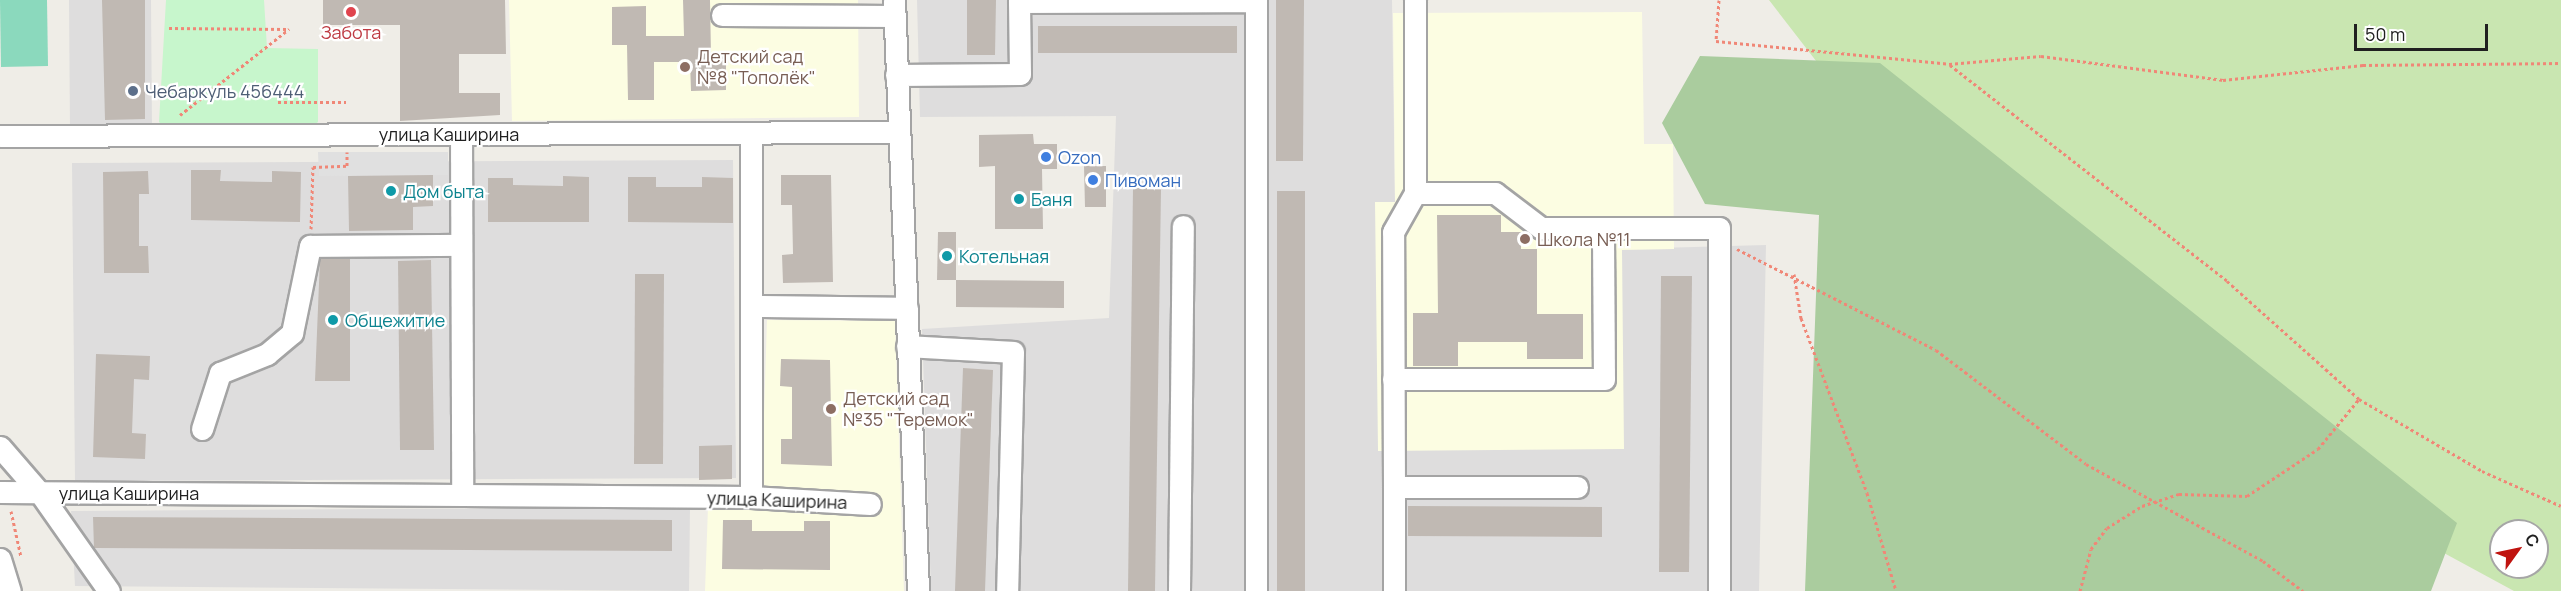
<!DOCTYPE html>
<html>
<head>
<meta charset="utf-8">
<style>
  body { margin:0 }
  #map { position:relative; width:2561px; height:591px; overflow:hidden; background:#efede7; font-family:Manrope,sans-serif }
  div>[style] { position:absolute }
  .residential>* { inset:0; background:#dedddd }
  .education>* { inset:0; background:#fcfde2 }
  .grass>* { inset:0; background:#c9e6b1 }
  .forest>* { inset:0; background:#aacc9e }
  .park>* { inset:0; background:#c7f6cc }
  .pitch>* { inset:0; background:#8bd9bd }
  .parking>* { inset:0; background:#e0e0e0 }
  .building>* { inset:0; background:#c0b9b3 }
  .path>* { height:3px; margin-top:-1.5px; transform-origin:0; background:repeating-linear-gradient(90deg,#f08777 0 3px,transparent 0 6px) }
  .roads { filter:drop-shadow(2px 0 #a4a4a4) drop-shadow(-2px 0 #a4a4a4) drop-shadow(0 2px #a4a4a4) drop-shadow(0 -2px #a4a4a4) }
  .minor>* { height:21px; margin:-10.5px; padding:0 10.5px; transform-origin:10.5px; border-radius:10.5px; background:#fff }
  .dots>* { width:16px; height:16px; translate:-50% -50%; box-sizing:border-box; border:3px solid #fff; border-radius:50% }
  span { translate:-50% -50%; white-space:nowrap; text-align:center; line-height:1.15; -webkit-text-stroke:4.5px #fff; paint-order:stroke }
  .health-label { font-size:18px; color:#be3a42 }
  .education-label { font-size:18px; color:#785e54 }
  .left { translate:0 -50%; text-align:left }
  .service-label { font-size:18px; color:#4e5e75 }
  .street-label { font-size:18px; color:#202020 }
  .shop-label { font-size:18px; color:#366cbe }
  .culture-label { font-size:18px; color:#0d838f }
  .north { position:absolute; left:2489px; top:519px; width:60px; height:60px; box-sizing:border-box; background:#fff; border:2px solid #a6a6a6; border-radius:50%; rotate:57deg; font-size:16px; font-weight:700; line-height:24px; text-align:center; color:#202020 }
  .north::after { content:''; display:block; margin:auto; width:21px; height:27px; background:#c0140f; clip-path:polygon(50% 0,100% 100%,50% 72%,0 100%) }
  .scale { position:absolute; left:2354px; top:24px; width:134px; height:27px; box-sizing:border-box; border:3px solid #202020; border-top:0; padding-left:8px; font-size:18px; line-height:21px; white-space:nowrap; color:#202020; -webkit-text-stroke:4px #fff; paint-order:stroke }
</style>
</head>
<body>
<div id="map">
  <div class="residential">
    <i style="clip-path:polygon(69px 0,151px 0,152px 131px,70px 131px)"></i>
    <i style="clip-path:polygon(917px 0,1392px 0,1395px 202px,1375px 203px,1622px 249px,1766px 245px,1759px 591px,931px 591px,922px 329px,1109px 318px,1116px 116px,920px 117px)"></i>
    <i style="clip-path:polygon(733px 160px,736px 478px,75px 481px,72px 163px)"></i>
    <i style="clip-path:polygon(690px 507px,689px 591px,75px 586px,71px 511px)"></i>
  </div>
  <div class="education">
    <i style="clip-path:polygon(509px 0,858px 0,859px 117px,512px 121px)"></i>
    <i style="clip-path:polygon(1642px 12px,1644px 144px,1673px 144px,1674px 249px,1622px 250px,1624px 449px,1378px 451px,1375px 202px,1395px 202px,1393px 13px)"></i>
    <i style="clip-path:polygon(767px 320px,895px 321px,904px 591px,705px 591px,708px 507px,761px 508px)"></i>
  </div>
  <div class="grass">
    <i style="clip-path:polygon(evenodd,1769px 0,2561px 0,2561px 591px,2514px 591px,2018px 322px,1769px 0,2501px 531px,2537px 531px,2537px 567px,2501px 567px,2501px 531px)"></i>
  </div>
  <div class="forest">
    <i style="clip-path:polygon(1700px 56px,1880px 63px,2457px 523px,2431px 591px,1805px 591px,1819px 215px,1705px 204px,1662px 123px)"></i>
  </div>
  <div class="park">
    <i style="clip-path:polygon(166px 0,264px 0,267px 48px,318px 49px,318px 122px,307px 130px,169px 131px,159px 122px)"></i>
  </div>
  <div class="pitch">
    <i style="clip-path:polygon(0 0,47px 0,48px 66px,1px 67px)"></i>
  </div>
  <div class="parking">
    <i style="clip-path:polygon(318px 152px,448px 152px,448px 175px,319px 176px)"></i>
  </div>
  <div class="building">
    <i style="clip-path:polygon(102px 0,145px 0,145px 119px,105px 120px)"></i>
    <i style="clip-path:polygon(323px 0,505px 0,506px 54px,459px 54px,459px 93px,500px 93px,500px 115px,400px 121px,400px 25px,323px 25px)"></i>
    <i style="clip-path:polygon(683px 0,710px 0,711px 55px,726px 55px,726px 90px,691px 91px,690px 62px,654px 62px,654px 100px,628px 100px,627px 45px,612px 45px,612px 7px,646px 6px,646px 36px,684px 36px)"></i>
    <i style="clip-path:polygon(967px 0,996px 0,995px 55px,967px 55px)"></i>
    <i style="clip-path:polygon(1276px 0,1304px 0,1303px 161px,1276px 161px)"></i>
    <i style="clip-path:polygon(1038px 26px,1237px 26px,1237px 53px,1038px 53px)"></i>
    <i style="clip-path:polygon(1033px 134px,1034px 144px,1057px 144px,1057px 169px,1042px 169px,1043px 229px,995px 229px,995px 166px,979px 167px,979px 135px)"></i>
    <i style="clip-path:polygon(1084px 166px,1106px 166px,1106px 207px,1085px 207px)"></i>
    <i style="clip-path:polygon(191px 170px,221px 170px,220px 181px,272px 182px,272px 171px,301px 172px,300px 222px,191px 220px)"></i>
    <i style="clip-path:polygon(148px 171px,149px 194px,139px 194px,139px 246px,148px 246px,149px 273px,104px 273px,103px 172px)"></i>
    <i style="clip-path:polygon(433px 175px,433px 206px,413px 207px,413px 230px,349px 231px,348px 176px)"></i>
    <i style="clip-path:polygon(781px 175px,831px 175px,833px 282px,783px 283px,782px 255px,793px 254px,792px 205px,781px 205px)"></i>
    <i style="clip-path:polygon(563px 176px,589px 177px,589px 222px,488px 222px,488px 178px,513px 178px,513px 185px,563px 186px)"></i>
    <i style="clip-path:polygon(628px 177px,656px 177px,656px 187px,702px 187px,702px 177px,733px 178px,733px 223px,628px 222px)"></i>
    <i style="clip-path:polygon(1133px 188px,1161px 188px,1155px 591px,1128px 591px)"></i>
    <i style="clip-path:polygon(1277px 191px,1305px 191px,1305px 591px,1277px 591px)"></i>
    <i style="clip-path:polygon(1437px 215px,1501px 215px,1501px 232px,1521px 232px,1521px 249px,1537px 249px,1537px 314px,1583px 314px,1583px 359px,1527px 359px,1527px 342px,1458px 342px,1458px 366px,1413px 366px,1413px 313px,1438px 313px)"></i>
    <i style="clip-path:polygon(938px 232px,956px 232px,956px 280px,937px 280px)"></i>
    <i style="clip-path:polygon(320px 259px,350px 259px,350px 381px,315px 381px)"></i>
    <i style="clip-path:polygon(431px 260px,434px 450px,400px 450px,398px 261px)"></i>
    <i style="clip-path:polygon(635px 274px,664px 274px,663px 464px,634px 464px)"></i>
    <i style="clip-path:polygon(1661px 276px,1692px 276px,1689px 572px,1659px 572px)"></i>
    <i style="clip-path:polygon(956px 280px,1064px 281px,1064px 308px,956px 307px)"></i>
    <i style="clip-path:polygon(96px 354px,150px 356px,149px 380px,134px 379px,132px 433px,146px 434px,145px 459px,93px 457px)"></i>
    <i style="clip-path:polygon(781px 359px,830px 360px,832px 466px,781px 464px,781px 439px,792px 439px,792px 387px,780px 386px)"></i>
    <i style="clip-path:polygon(963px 368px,993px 370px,985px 591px,955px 591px)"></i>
    <i style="clip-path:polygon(732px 445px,732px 479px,699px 480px,699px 446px)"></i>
    <i style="clip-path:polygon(1408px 506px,1602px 507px,1602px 537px,1408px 536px)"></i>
    <i style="clip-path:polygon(93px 517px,672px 520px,672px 551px,94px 548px)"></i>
    <i style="clip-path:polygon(723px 520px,752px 520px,752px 531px,804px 531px,804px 521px,830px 521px,830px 570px,722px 569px)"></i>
  </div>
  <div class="path">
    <i style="left:1719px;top:0;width:41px;rotate:94.2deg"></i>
    <i style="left:1716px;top:41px;width:234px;rotate:5.6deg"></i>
    <i style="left:1949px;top:64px;width:92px;rotate:-5deg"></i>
    <i style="left:2041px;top:56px;width:184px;rotate:7.5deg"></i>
    <i style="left:2223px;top:80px;width:141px;rotate:-6.1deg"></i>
    <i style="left:2363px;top:65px;width:198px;rotate:-0.6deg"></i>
    <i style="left:169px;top:28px;width:120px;rotate:0.5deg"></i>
    <i style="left:1950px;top:65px;width:351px;rotate:37.9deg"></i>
    <i style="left:2227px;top:281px;width:177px;rotate:41.8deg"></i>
    <i style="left:2359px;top:399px;width:143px;rotate:30.3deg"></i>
    <i style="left:2482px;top:471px;width:86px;rotate:23.9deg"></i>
    <i style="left:278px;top:102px;width:68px"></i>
    <i style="left:180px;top:115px;width:139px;rotate:-38.3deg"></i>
    <i style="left:311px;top:229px;width:62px;rotate:-88.2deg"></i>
    <i style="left:313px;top:167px;width:34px;rotate:-2deg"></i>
    <i style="left:347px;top:166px;width:14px;rotate:-90deg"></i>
    <i style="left:1737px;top:249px;width:223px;rotate:26.9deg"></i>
    <i style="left:1936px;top:350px;width:188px;rotate:37.2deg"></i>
    <i style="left:2086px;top:464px;width:202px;rotate:28.7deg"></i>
    <i style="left:2263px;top:561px;width:50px;rotate:36.9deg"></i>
    <i style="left:1794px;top:274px;width:45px;rotate:81deg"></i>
    <i style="left:1801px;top:318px;width:187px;rotate:69.3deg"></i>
    <i style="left:1867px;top:493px;width:102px;rotate:73.5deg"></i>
    <i style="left:11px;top:511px;width:47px;rotate:77.7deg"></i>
    <i style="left:2080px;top:591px;width:43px;rotate:-75.3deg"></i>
    <i style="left:2091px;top:549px;width:26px;rotate:-53deg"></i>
    <i style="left:2107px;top:528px;width:41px;rotate:-32.2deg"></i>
    <i style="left:2142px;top:506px;width:39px;rotate:-18deg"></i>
    <i style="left:2179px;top:494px;width:68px;rotate:1.7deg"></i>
    <i style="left:2247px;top:496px;width:85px;rotate:-33.5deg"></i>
    <i style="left:2318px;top:449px;width:65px;rotate:-50.6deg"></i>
  </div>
  <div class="roads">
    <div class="minor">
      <i style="left:894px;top:0;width:591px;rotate:87.67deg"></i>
      <i style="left:1019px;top:2px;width:237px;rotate:-0.2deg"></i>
      <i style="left:722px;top:15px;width:173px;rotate:0.3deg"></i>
      <i style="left:896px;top:75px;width:124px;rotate:-0.5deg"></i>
      <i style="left:1020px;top:74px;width:74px;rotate:-90.8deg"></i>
      <i style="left:751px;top:133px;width:364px;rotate:90deg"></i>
      <i style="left:461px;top:134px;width:361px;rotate:89.8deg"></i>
      <i style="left:0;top:136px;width:898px;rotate:-0.26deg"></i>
      <i style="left:1415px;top:193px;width:80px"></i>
      <i style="left:1495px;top:193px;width:58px;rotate:37.3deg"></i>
      <i style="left:1541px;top:228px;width:178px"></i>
      <i style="left:1719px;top:228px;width:363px;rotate:90deg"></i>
      <i style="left:754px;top:306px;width:153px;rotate:0.7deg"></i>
      <i style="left:907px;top:346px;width:106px;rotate:3.2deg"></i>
      <i style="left:1013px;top:352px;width:239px;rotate:91.4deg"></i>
      <i style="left:1393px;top:379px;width:211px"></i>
      <i style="left:1604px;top:379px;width:151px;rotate:-90.4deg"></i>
      <i style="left:202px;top:429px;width:59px;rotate:-72.2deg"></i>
      <i style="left:220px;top:373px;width:51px;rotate:-22deg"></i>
      <i style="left:267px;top:354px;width:33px;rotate:-40deg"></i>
      <i style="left:292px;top:333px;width:89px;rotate:-78.3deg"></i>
      <i style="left:310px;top:246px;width:151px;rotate:-0.4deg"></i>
      <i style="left:0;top:447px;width:61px;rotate:49deg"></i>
      <i style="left:40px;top:493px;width:120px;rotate:54.9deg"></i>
      <i style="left:1394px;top:487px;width:255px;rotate:-90.2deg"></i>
      <i style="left:1393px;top:232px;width:45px;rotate:-60.6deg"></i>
      <i style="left:1415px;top:193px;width:193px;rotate:-90deg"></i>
      <i style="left:0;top:492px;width:751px;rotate:0.38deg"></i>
      <i style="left:751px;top:497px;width:119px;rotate:3.4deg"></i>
      <i style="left:0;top:559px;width:34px;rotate:73deg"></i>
      <i style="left:1179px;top:591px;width:365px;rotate:-89.4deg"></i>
      <i style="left:1256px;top:591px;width:591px;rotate:-90deg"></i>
      <i style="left:1394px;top:591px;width:104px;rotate:-90deg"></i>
      <i style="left:1394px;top:487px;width:183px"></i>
    </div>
  </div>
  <div class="dots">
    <i style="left:351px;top:12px;background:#e0444e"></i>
    <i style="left:685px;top:67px;background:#8d6e63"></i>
    <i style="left:133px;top:91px;background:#5c6f8a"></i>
    <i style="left:1046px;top:157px;background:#3f7fe0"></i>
    <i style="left:1093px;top:180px;background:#3f7fe0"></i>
    <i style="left:391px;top:191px;background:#0f9aa8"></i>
    <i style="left:1019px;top:199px;background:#0f9aa8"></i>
    <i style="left:1525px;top:239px;background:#8d6e63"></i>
    <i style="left:947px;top:256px;background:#0f9aa8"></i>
    <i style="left:333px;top:320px;background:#0f9aa8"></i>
    <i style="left:831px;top:409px;background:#8d6e63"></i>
  </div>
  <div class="health-label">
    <span style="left:351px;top:32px">Забота</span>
  </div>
  <div class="education-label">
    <span class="left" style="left:697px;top:67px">Детский сад<br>№8 "Тополёк"</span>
    <span class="left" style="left:1537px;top:239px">Школа №11</span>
    <span class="left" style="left:843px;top:409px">Детский сад<br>№35 "Теремок"</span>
  </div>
  <div class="service-label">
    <span class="left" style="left:145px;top:91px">Чебаpкуль 456444</span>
  </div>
  <div class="street-label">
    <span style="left:449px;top:134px">улица Каширина</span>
    <span style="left:129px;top:493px">улица Каширина</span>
    <span style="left:777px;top:500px;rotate:2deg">улица Каширина</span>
  </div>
  <div class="shop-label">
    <span class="left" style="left:1058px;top:157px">Ozon</span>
    <span class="left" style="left:1105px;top:180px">Пивоман</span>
  </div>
  <div class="culture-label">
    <span class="left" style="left:403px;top:191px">Дом быта</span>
    <span class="left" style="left:1031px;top:199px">Баня</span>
    <span class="left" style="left:959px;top:256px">Котельная</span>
    <span class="left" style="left:345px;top:320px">Общежитие</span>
  </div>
  <div class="north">С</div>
  <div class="scale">50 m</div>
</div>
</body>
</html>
